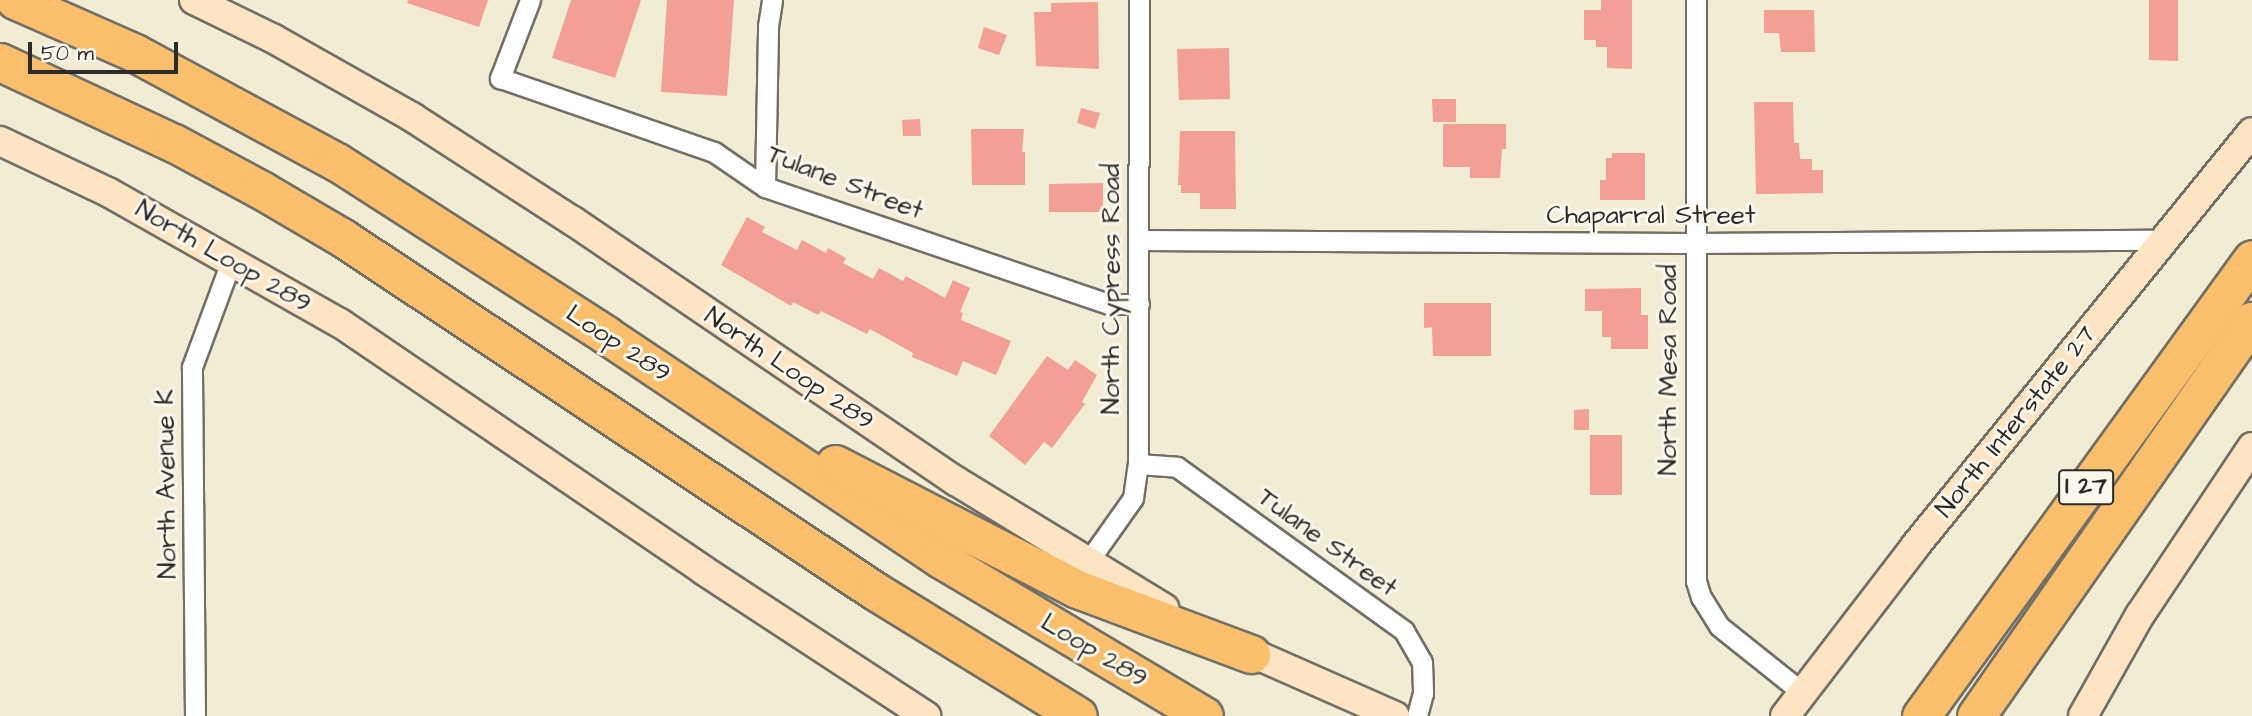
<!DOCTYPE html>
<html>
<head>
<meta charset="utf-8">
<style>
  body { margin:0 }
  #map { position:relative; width:2252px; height:716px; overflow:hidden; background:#f2ecd5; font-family:"Architects Daughter",sans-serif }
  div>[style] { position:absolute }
  .building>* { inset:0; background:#f2a094 }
  .roads { filter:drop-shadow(2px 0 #716f66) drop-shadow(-2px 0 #716f66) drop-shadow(0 2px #716f66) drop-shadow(0 -2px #716f66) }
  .minor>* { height:19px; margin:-9.5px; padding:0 9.5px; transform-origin:9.5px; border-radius:9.5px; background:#fff }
  .secondary>* { height:28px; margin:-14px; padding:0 14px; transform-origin:14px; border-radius:14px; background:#fde5c4 }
  .motorway>* { height:37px; margin:-18.5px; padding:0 18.5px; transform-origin:18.5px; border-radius:18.5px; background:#f9bf6c }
  span { translate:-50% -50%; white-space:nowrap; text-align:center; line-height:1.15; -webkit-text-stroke:6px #fbf7ec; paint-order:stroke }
  .shield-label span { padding:2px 5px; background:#fbf7ec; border:2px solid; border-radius:5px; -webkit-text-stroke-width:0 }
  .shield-label { font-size:24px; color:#2b2b2b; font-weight:700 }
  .street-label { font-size:26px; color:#2b2b2b }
  .scale { position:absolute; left:28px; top:42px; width:150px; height:32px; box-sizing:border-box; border:4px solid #2b2b2b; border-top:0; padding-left:9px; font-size:21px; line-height:24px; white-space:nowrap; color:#2b2b2b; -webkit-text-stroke:5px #fbf7ec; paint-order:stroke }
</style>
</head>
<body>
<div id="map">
  <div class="building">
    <i style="clip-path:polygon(408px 0,488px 0,479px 27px,407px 3px)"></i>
    <i style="clip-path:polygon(571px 0,641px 0,615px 78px,552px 58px)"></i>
    <i style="clip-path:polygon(667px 0,734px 0,727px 96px,661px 92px)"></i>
    <i style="clip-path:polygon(1601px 0,1632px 0,1632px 69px,1607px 68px,1607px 47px,1596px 47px,1596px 40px,1584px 40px,1584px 10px,1601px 10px)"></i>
    <i style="clip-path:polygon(2149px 0,2178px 0,2178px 61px,2149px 60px)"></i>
    <i style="clip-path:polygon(1098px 2px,1099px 69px,1036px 66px,1034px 12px,1051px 12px,1051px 3px)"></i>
    <i style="clip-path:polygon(1764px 10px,1814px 10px,1815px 52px,1781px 52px,1779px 33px,1764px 33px)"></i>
    <i style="clip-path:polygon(984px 27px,1007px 35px,999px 55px,978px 48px)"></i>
    <i style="clip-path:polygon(1229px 48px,1230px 99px,1179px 100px,1177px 49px)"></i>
    <i style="clip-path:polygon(1432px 99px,1456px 99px,1456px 122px,1433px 122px)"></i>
    <i style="clip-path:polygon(1754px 102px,1793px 102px,1794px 143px,1799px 143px,1800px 159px,1812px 159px,1812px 170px,1823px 170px,1823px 193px,1756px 194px)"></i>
    <i style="clip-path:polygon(1081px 108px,1100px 113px,1095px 129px,1077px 123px)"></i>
    <i style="clip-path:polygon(920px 119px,921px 136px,903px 136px,902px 120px)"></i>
    <i style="clip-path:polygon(1443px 124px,1506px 124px,1506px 149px,1502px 149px,1500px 178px,1470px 178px,1470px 167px,1443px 167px)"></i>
    <i style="clip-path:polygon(971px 129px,1024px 129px,1022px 152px,1025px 152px,1025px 185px,972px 185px)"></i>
    <i style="clip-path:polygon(1180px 131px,1235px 131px,1236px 209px,1200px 209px,1200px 193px,1181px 193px,1181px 185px,1178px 185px)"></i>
    <i style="clip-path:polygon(1612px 153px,1645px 153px,1645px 200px,1600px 200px,1600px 180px,1606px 180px,1606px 158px,1612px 158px)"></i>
    <i style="clip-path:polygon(1103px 183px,1103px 212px,1049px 212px,1049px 184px)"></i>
    <i style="clip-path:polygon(747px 217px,765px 227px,762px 232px,797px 250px,802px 240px,826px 253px,828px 248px,846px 258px,843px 263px,873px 279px,879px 268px,903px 281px,906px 276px,945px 298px,953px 280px,970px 288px,960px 312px,963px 313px,961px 320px,1011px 341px,996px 375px,963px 361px,957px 376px,912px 357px,913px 353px,870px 329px,867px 334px,821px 311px,818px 315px,793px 302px,791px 306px,721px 265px)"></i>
    <i style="clip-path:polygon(1641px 288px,1641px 315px,1648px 315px,1648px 349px,1611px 349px,1611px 337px,1602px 337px,1602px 311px,1585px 311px,1585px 289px)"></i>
    <i style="clip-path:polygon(1424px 303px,1491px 303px,1491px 356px,1433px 356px,1432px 327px,1424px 328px)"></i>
    <i style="clip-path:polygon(1047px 356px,1068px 370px,1075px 360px,1097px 375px,1082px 402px,1085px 404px,1052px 448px,1044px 442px,1025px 465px,989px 436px)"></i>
    <i style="clip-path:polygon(1589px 409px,1589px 430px,1574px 430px,1574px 410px)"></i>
    <i style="clip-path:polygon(1590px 435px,1622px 435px,1622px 495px,1590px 495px)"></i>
  </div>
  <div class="roads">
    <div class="minor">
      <i style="left:530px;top:0;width:84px;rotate:111deg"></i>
      <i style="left:500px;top:78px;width:226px;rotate:19.1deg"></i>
      <i style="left:714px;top:152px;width:62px;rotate:34.5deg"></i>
      <i style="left:765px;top:187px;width:363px;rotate:18.8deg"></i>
      <i style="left:1109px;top:304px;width:30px"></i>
      <i style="left:1696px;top:0;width:581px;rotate:90deg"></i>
      <i style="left:1696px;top:581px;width:17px;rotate:73deg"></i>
      <i style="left:1701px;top:597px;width:34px;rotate:58deg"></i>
      <i style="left:1719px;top:626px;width:107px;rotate:38.6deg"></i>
      <i style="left:765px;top:187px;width:161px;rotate:-88.9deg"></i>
      <i style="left:768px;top:26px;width:26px;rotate:-81deg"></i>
      <i style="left:1138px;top:240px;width:557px;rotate:0.31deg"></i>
      <i style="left:1695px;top:243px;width:468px;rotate:-0.4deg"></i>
      <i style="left:1138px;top:464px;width:39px;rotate:4deg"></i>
      <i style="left:1177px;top:467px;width:280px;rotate:35.8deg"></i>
      <i style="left:1404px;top:631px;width:36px;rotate:60deg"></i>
      <i style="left:1422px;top:662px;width:31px;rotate:88deg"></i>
      <i style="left:1423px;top:693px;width:24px;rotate:105deg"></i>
      <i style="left:1087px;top:563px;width:80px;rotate:-54.7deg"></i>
      <i style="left:1133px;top:498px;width:34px;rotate:-82deg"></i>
      <i style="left:1138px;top:464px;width:464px;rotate:-89.9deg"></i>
      <i style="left:195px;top:716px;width:349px;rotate:-90.5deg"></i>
      <i style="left:192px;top:367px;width:115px;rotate:-69.7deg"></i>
    </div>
    <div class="secondary">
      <i style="left:194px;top:0;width:89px;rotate:26deg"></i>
      <i style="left:274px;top:39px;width:159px;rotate:29.5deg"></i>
      <i style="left:412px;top:117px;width:192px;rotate:32.9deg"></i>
      <i style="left:573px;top:221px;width:463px;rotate:34.2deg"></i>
      <i style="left:956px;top:481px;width:244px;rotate:31.4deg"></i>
      <i style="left:0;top:141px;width:119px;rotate:25.3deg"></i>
      <i style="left:108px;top:192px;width:266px;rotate:29.5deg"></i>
      <i style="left:340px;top:323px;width:439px;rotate:34.2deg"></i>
      <i style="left:703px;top:570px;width:267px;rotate:33.2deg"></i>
      <i style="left:1234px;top:645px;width:176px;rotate:23.8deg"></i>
      <i style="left:1785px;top:716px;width:215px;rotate:-52.5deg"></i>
      <i style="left:1916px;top:545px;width:532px;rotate:-50.87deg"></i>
      <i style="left:2083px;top:716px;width:116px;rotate:-60.6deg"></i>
      <i style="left:2140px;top:615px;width:202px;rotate:-56.3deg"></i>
    </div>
    <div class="motorway">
      <i style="left:15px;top:0;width:131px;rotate:23.8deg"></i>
      <i style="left:135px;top:53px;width:230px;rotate:28.4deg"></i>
      <i style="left:337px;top:162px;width:320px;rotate:32.7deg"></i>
      <i style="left:606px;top:335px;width:403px;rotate:33.8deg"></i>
      <i style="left:941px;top:559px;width:306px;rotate:30.8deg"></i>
      <i style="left:0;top:62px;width:192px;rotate:25deg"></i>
      <i style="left:174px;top:143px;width:101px;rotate:28.3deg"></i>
      <i style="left:263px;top:191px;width:93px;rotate:30.4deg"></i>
      <i style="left:343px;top:238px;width:638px;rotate:33.57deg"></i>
      <i style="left:875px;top:591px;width:238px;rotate:31.6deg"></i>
      <i style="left:835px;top:464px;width:272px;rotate:27.3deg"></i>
      <i style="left:1077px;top:589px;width:186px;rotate:20.5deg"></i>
      <i style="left:1921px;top:716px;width:564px;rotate:-54.08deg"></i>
      <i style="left:1976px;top:716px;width:482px;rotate:-55.1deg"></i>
    </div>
  </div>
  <div class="shield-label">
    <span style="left:2086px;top:487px">I 27</span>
  </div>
  <div class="street-label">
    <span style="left:845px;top:183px;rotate:21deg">Tulane Street</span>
    <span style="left:1651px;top:216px">Chaparral Street</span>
    <span style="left:223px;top:257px;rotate:30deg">North Loop 289</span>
    <span style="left:1112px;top:289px;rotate:-90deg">North Cypress Road</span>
    <span style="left:618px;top:344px;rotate:33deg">Loop 289</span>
    <span style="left:789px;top:369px;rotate:34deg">North Loop 289</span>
    <span style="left:1669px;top:370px;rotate:-90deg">North Mesa Road</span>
    <span style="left:2016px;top:422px;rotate:-51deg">North Interstate 27</span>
    <span style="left:167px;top:484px;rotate:-91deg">North Avenue K</span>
    <span style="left:1327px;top:543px;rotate:36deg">Tulane Street</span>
    <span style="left:1094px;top:651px;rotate:31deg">Loop 289</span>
  </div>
  <div class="scale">50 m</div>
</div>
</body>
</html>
